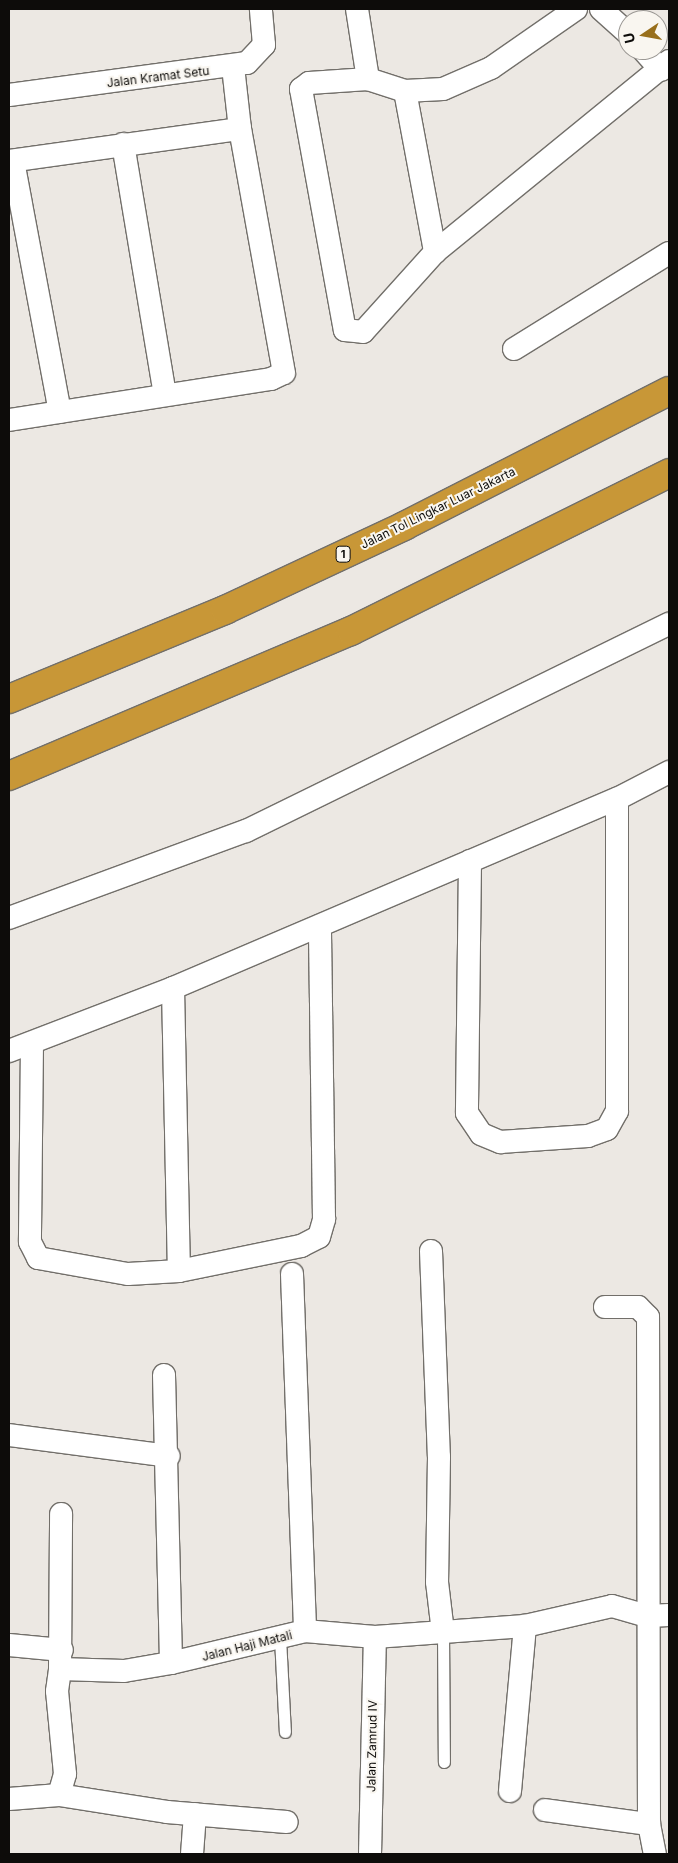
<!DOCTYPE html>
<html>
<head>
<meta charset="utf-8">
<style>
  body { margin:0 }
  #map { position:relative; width:678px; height:1863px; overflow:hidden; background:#ece8e3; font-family:Inter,sans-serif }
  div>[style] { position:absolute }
  .roads { filter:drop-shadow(1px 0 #726f6a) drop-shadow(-1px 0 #726f6a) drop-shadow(0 1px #726f6a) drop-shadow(0 -1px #726f6a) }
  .service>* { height:11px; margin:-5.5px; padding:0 5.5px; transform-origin:5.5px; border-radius:5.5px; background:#fff }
  .minor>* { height:22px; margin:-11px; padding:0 11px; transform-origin:11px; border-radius:11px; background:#fff }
  .motorway>* { height:28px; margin:-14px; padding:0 14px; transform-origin:14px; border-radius:14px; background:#c89737 }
  span { translate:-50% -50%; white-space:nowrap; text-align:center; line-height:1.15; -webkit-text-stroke:4px #f9f6f0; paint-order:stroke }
  .shield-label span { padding:1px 4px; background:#f9f6f0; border:1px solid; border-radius:4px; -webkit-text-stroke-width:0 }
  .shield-label { font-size:11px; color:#0d0c0a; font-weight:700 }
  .street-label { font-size:12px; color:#0d0c0a }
  .frame { position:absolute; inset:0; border:10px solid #0d0c0a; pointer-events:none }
  .north { position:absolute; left:618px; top:10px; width:50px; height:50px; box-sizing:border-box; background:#f9f6f0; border:1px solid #9b9894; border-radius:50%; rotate:258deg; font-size:14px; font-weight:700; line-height:20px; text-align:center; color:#0d0c0a }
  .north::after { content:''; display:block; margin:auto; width:18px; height:22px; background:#986f1b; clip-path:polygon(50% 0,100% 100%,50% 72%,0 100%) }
</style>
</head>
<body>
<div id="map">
  <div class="roads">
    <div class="service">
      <i style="left:443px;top:1632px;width:130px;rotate:89.6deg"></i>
      <i style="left:280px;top:1638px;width:94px;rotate:87deg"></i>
    </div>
    <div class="minor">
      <i style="left:357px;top:9px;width:71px;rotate:81.1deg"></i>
      <i style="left:576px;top:9px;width:103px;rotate:145.2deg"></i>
      <i style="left:491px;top:68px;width:52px;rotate:156.4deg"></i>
      <i style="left:443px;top:89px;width:38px;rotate:177deg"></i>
      <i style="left:405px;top:91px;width:39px;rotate:-162deg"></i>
      <i style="left:368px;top:79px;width:59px;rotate:176.1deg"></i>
      <i style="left:309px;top:83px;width:10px;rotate:143deg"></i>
      <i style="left:301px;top:89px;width:245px;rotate:79.7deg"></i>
      <i style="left:345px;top:330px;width:18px;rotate:6deg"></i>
      <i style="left:363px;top:332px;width:108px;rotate:-48deg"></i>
      <i style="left:435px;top:252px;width:302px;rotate:-39.2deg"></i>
      <i style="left:601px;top:9px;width:36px;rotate:42deg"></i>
      <i style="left:643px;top:50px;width:27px;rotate:48deg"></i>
      <i style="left:405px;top:91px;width:164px;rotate:79.4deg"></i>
      <i style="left:9px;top:95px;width:240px;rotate:-7.7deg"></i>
      <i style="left:247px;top:63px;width:25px;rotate:-47deg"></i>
      <i style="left:264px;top:45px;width:36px;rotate:-95deg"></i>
      <i style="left:123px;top:144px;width:254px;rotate:80.5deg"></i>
      <i style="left:9px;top:161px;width:233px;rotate:-7.9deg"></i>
      <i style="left:240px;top:129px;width:62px;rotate:-96.4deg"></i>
      <i style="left:13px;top:161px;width:255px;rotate:79.4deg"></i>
      <i style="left:514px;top:349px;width:182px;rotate:-31.8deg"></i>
      <i style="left:9px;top:420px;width:265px;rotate:-8.9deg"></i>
      <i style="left:271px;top:379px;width:14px;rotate:-25deg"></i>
      <i style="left:284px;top:373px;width:248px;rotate:-100.2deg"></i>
      <i style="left:470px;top:861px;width:252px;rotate:90.7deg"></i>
      <i style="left:467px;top:1113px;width:25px;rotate:56deg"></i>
      <i style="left:481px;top:1134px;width:21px;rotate:23deg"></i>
      <i style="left:500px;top:1142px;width:88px;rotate:-3.9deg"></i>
      <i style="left:588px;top:1136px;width:20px;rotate:-20deg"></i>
      <i style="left:607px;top:1129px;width:21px;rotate:-61deg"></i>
      <i style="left:617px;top:1111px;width:312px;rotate:-90deg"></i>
      <i style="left:9px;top:918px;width:252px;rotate:-20.2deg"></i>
      <i style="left:246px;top:831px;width:471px;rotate:-26.1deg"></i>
      <i style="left:173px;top:988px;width:283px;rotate:88.8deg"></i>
      <i style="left:32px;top:1043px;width:199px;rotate:90.6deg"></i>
      <i style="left:30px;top:1242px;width:18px;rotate:63deg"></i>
      <i style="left:38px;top:1258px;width:91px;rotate:10.1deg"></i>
      <i style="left:128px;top:1274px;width:51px;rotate:-3.4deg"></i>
      <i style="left:179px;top:1271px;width:125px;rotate:-11.6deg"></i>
      <i style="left:301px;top:1246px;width:20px;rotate:-27deg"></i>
      <i style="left:319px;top:1237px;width:19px;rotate:-74deg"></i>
      <i style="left:324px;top:1219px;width:293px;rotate:-90.8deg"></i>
      <i style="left:9px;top:1051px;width:176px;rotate:-21deg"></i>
      <i style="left:173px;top:988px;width:483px;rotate:-23.1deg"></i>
      <i style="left:617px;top:799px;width:59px;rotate:-27.4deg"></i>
      <i style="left:431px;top:1251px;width:206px;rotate:87.8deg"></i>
      <i style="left:439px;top:1457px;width:125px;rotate:90.9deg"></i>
      <i style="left:437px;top:1582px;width:50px;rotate:83.2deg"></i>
      <i style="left:292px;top:1274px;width:357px;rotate:87.9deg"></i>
      <i style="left:164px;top:1375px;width:288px;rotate:88.6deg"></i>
      <i style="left:9px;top:1435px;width:161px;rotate:7.5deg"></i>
      <i style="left:9px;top:1645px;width:53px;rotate:5.4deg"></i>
      <i style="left:60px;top:1669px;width:155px;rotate:-89.6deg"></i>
      <i style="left:510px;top:1791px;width:166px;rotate:-84.8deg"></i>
      <i style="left:59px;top:1795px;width:109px;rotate:8.9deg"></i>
      <i style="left:167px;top:1812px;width:120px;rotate:4.8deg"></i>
      <i style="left:9px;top:1799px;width:50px;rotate:-4.6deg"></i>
      <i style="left:59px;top:1795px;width:22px;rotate:-74deg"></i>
      <i style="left:65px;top:1774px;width:83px;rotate:-95.5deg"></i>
      <i style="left:57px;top:1691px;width:22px;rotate:-82deg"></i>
      <i style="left:60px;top:1669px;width:64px;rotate:1.8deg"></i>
      <i style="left:124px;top:1671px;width:48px;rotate:-9.7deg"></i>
      <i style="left:171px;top:1663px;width:138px;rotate:-13.4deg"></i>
      <i style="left:305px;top:1631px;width:70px;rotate:4.9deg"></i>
      <i style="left:375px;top:1637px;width:150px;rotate:-4.2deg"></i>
      <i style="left:525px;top:1626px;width:89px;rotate:-12.9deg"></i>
      <i style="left:612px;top:1606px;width:37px;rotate:16deg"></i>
      <i style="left:648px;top:1616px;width:21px;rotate:-3deg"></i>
      <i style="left:545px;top:1810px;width:105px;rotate:7.7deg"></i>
      <i style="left:649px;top:1824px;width:507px;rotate:-90.11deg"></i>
      <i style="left:648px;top:1317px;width:14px;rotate:-135deg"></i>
      <i style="left:638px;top:1307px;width:33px;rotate:180deg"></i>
      <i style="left:649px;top:1824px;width:31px;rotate:79deg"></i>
      <i style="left:192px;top:1854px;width:40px;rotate:-85.7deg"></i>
      <i style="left:370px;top:1854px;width:217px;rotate:-88.7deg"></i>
    </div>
    <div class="motorway">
      <i style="left:9px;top:699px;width:234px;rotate:-22.4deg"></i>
      <i style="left:225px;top:610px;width:198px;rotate:-25.1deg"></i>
      <i style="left:404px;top:526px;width:297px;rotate:-27deg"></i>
      <i style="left:9px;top:776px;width:371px;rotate:-23deg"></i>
      <i style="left:351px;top:631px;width:355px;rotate:-26.4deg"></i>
    </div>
  </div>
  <div class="shield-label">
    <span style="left:343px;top:554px">1</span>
  </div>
  <div class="street-label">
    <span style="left:158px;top:77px;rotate:-7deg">Jalan Kramat Setu</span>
    <span style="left:438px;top:508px;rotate:-26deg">Jalan Tol Lingkar Luar Jakarta</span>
    <span style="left:247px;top:1646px;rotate:-14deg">Jalan Haji Matali</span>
    <span style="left:372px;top:1746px;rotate:-89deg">Jalan Zamrud IV</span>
  </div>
  <div class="frame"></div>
  <div class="north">U</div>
</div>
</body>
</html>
